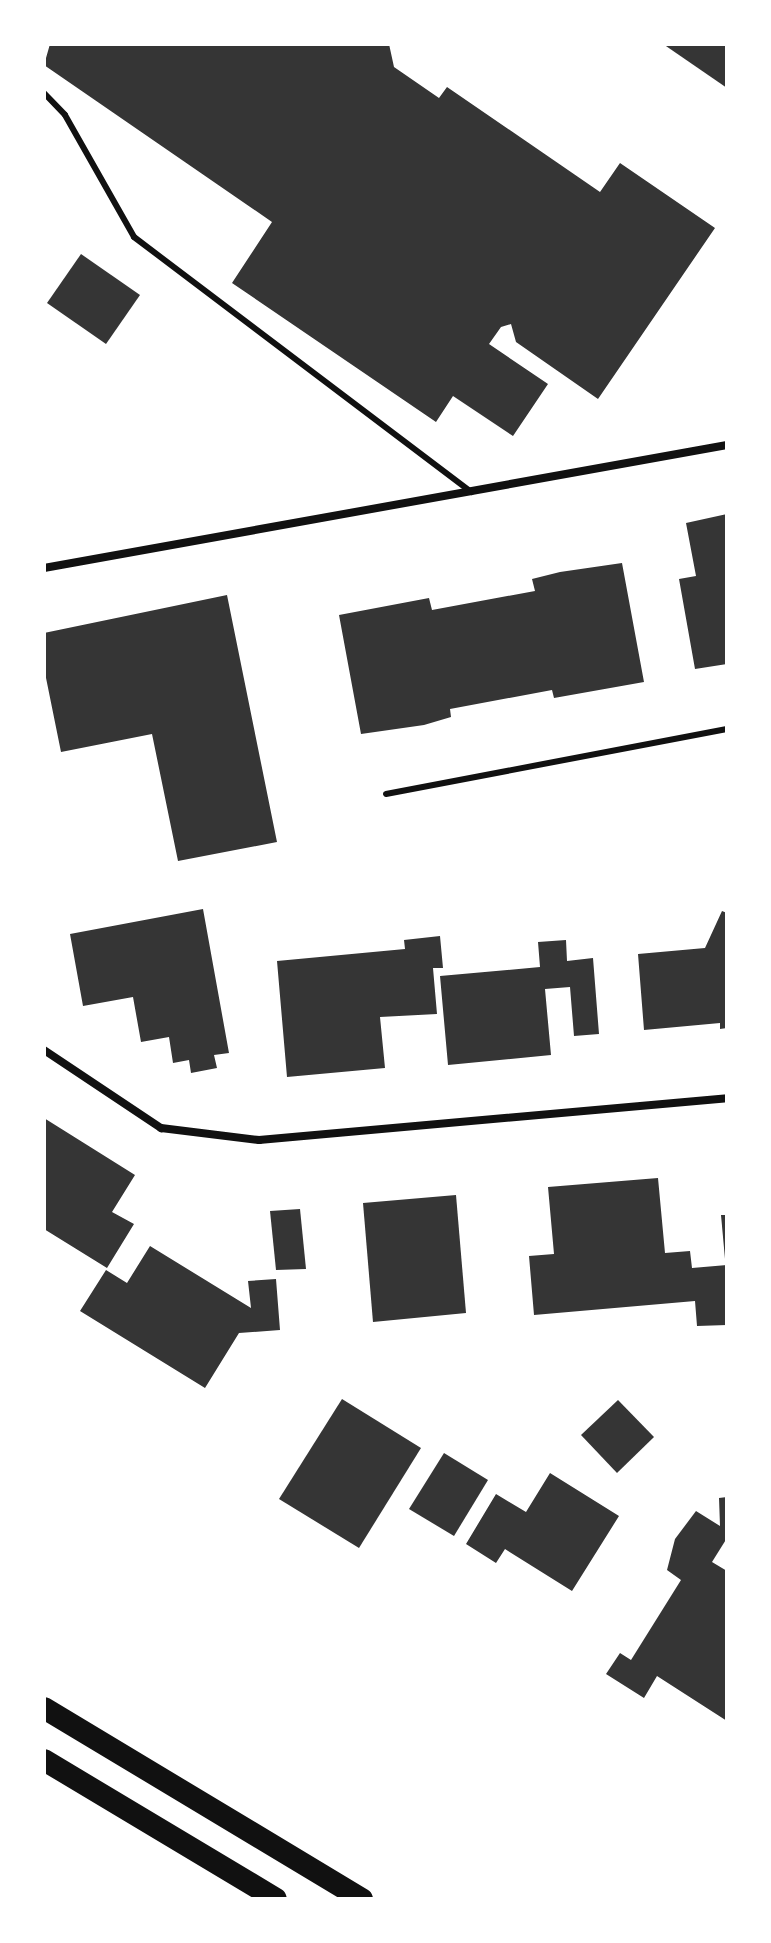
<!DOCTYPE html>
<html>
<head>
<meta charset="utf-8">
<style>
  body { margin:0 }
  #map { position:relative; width:771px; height:1943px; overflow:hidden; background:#fff; font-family:Rubik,sans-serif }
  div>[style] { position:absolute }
  .building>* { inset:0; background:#353535 }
  .service>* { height:6px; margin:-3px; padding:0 3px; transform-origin:3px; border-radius:3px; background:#111 }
  .minor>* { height:8px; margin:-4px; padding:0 4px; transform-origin:4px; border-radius:4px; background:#111 }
  .trunk>* { height:22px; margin:-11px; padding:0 11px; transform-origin:11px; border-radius:11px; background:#111 }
  span { translate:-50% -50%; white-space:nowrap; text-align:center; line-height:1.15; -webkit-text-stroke:7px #fff; paint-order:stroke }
  .frame { position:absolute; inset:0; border:46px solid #fff; pointer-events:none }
</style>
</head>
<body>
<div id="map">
  <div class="building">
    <i style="clip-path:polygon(50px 44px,389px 44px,394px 67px,439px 98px,447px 87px,600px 192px,620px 163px,715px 228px,598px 399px,516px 342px,511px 324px,501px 327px,489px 344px,548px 384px,513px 436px,453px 396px,436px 422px,232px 283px,272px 222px,44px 65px)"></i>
    <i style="clip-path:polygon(663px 44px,727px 44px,727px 88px)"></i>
    <i style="clip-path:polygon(81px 254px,140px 295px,106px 344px,47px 303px)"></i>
    <i style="clip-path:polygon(727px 514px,727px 664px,695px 669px,679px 579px,696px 576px,686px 523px)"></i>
    <i style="clip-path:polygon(622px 563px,644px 682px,554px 698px,552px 690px,450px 709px,451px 717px,424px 725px,361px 734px,339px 615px,429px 598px,432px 610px,535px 591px,532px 579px,560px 572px)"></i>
    <i style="clip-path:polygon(227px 595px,277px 842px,178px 861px,152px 734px,61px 752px,44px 668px,44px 633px)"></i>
    <i style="clip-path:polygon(203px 909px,229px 1053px,214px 1055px,217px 1068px,191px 1073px,189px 1060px,173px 1063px,169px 1037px,141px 1042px,133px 997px,83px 1006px,70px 934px)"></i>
    <i style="clip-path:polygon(722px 911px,727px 913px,727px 1028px,720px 1029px,720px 1023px,644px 1030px,638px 954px,705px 948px)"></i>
    <i style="clip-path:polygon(440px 936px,443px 968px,433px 968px,437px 1014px,380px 1017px,385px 1068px,287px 1077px,277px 961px,405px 949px,404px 940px)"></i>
    <i style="clip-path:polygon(566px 940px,567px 961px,593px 958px,599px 1034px,574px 1036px,570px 987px,545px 989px,551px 1055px,448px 1065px,440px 976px,540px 967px,538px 942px)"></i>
    <i style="clip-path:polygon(44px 1118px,135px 1175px,112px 1212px,134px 1224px,107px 1268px,44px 1229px)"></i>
    <i style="clip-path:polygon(658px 1178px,665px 1253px,690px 1251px,692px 1268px,727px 1265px,727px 1325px,697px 1326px,695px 1301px,534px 1315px,529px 1256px,554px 1254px,548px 1187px)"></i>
    <i style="clip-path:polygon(456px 1195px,466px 1313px,373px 1322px,363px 1203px)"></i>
    <i style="clip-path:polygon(300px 1209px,306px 1269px,276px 1270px,270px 1211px)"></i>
    <i style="clip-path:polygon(721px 1215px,727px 1215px,727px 1259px,725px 1259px)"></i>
    <i style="clip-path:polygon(150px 1246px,251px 1308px,248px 1281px,276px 1279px,280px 1330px,239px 1333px,205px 1388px,80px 1311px,106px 1270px,127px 1283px)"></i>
    <i style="clip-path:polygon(342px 1399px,421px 1448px,359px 1548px,279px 1499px)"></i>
    <i style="clip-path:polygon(618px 1400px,654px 1437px,617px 1473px,581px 1435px)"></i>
    <i style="clip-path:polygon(444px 1453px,488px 1480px,454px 1536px,409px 1509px)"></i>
    <i style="clip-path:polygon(550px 1473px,619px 1516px,572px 1591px,505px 1549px,496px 1563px,466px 1544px,496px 1494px,526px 1512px)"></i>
    <i style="clip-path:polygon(727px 1497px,727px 1538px,712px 1562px,727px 1571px,727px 1721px,657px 1676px,644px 1698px,606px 1674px,620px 1653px,631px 1660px,681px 1580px,667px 1570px,675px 1539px,696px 1511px,720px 1526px,719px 1498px)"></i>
  </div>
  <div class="service">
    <i style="left:44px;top:93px;width:30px;rotate:46deg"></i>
    <i style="left:65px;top:115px;width:140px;rotate:60.5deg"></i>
    <i style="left:134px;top:237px;width:423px;rotate:37.1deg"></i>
    <i style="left:386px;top:794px;width:347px;rotate:-10.8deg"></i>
  </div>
  <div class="minor">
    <i style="left:44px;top:568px;width:694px;rotate:-10.21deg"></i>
    <i style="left:44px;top:1050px;width:141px;rotate:33.7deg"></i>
    <i style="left:161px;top:1128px;width:99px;rotate:7deg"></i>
    <i style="left:259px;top:1140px;width:470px;rotate:-5.1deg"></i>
  </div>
  <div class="trunk">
    <i style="left:44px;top:1708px;width:371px;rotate:31deg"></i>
    <i style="left:44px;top:1760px;width:270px;rotate:30.9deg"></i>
  </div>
  <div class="frame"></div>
</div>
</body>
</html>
